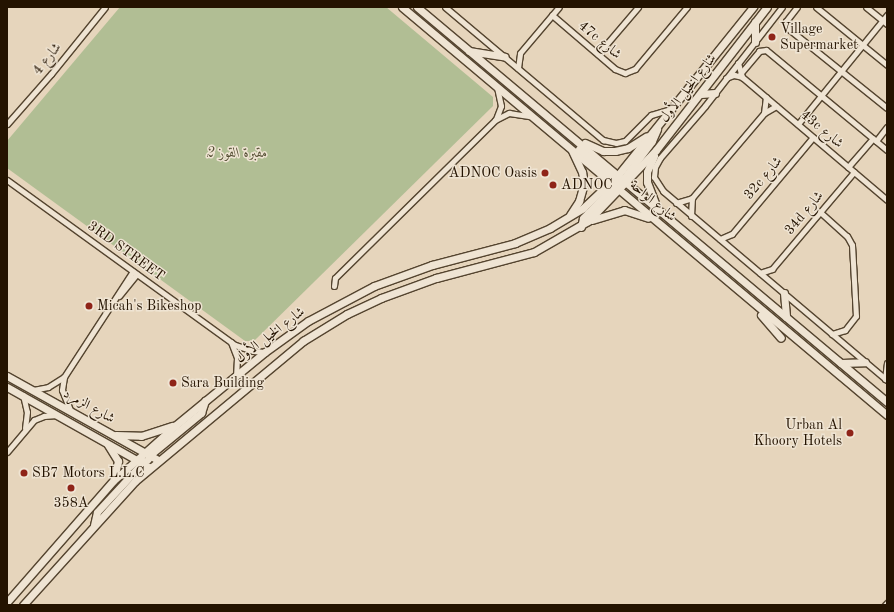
<!DOCTYPE html>
<html>
<head>
<meta charset="utf-8">
<style>
  body { margin:0 }
  #map { position:relative; width:894px; height:612px; overflow:hidden; background:#e6d5bc; font-family:"Old Standard TT",Amiri,serif }
  div>[style] { position:absolute }
  .green>* { inset:0; background:#b1be94 }
  .roads { filter:drop-shadow(1px 0 #54442f) drop-shadow(-1px 0 #54442f) drop-shadow(0 1px #54442f) drop-shadow(0 -1px #54442f) }
  .street>* { height:5px; margin:-2.5px; padding:0 2.5px; transform-origin:2.5px; border-radius:2.5px; background:#efe4d3 }
  .secondary>* { height:7px; margin:-3.5px; padding:0 3.5px; transform-origin:3.5px; border-radius:3.5px; background:#efe4d3 }
  .dots>* { width:11px; height:11px; translate:-50% -50%; box-sizing:border-box; border:2px solid #efe4d3; border-radius:50% }
  span { translate:-50% -50%; white-space:nowrap; text-align:center; line-height:1.15; -webkit-text-stroke:3px #efe4d3; paint-order:stroke }
  .poi-label { font-size:14px; color:#241300 }
  .left { translate:0 -50%; text-align:left }
  .right { translate:-100% -50%; text-align:right }
  .street-label { font-size:14px; color:#241300 }
  .park-label { font-size:14px; color:#554f34; font-style:italic }
  .frame { position:absolute; inset:0; border:8px solid #241300; pointer-events:none }
</style>
</head>
<body>
<div id="map">
  <div class="green">
    <i style="clip-path:polygon(120px 7px,386px 7px,493px 97px,493px 106px,254px 341px,245px 341px,7px 168px,7px 141px)"></i>
  </div>
  <div class="roads">
    <div class="street">
      <i style="left:445px;top:7px;width:207px;rotate:40.1deg"></i>
      <i style="left:603px;top:140px;width:13px;rotate:13deg"></i>
      <i style="left:616px;top:143px;width:9px;rotate:-13deg"></i>
      <i style="left:625px;top:141px;width:37px;rotate:-45deg"></i>
      <i style="left:651px;top:115px;width:21px;rotate:-17deg"></i>
      <i style="left:782px;top:7px;width:125px;rotate:127.9deg"></i>
      <i style="left:705px;top:106px;width:69px;rotate:130.9deg"></i>
      <i style="left:660px;top:158px;width:10px;rotate:119deg"></i>
      <i style="left:655px;top:167px;width:10px;rotate:96deg"></i>
      <i style="left:654px;top:177px;width:17px;rotate:57deg"></i>
      <i style="left:663px;top:191px;width:293px;rotate:40.2deg"></i>
      <i style="left:797px;top:7px;width:18px;rotate:128deg"></i>
      <i style="left:786px;top:21px;width:10px;rotate:66deg"></i>
      <i style="left:790px;top:30px;width:124px;rotate:38.8deg"></i>
      <i style="left:816px;top:7px;width:92px;rotate:39.2deg"></i>
      <i style="left:866px;top:7px;width:27px;rotate:39deg"></i>
      <i style="left:552px;top:15px;width:83px;rotate:40.6deg"></i>
      <i style="left:615px;top:69px;width:11px;rotate:22deg"></i>
      <i style="left:625px;top:73px;width:11px;rotate:-22deg"></i>
      <i style="left:635px;top:69px;width:81px;rotate:-50deg"></i>
      <i style="left:598px;top:54px;width:62px;rotate:-49.6deg"></i>
      <i style="left:738px;top:63px;width:15px;rotate:74deg"></i>
      <i style="left:742px;top:77px;width:190px;rotate:40.3deg"></i>
      <i style="left:518px;top:68px;width:15px;rotate:-82deg"></i>
      <i style="left:520px;top:53px;width:60px;rotate:-49.7deg"></i>
      <i style="left:740px;top:74px;width:30px;rotate:-50deg"></i>
      <i style="left:759px;top:51px;width:7px;rotate:-8deg"></i>
      <i style="left:766px;top:50px;width:157px;rotate:39.6deg"></i>
      <i style="left:726px;top:78px;width:9px;rotate:-21deg"></i>
      <i style="left:734px;top:75px;width:8px;rotate:14deg"></i>
      <i style="left:764px;top:113px;width:16px;rotate:-83deg"></i>
      <i style="left:496px;top:119px;width:14px;rotate:-69deg"></i>
      <i style="left:501px;top:106px;width:19px;rotate:-102deg"></i>
      <i style="left:7px;top:124px;width:67px;rotate:-48.7deg"></i>
      <i style="left:51px;top:74px;width:86px;rotate:-51.1deg"></i>
      <i style="left:798px;top:124px;width:141px;rotate:-50.8deg"></i>
      <i style="left:876px;top:141px;width:18px;rotate:-52deg"></i>
      <i style="left:848px;top:167px;width:38px;rotate:-49deg"></i>
      <i style="left:7px;top:180px;width:281px;rotate:35.9deg"></i>
      <i style="left:235px;top:345px;width:19px;rotate:18deg"></i>
      <i style="left:253px;top:351px;width:12px;rotate:5deg"></i>
      <i style="left:676px;top:203px;width:17px;rotate:-17deg"></i>
      <i style="left:692px;top:198px;width:111px;rotate:-49.7deg"></i>
      <i style="left:764px;top:113px;width:14px;rotate:-30deg"></i>
      <i style="left:820px;top:212px;width:36px;rotate:42deg"></i>
      <i style="left:847px;top:236px;width:10px;rotate:61deg"></i>
      <i style="left:852px;top:245px;width:71px;rotate:86.8deg"></i>
      <i style="left:856px;top:316px;width:18px;rotate:128deg"></i>
      <i style="left:845px;top:330px;width:14px;rotate:163deg"></i>
      <i style="left:691px;top:216px;width:18px;rotate:-87deg"></i>
      <i style="left:720px;top:239px;width:13px;rotate:-23deg"></i>
      <i style="left:732px;top:234px;width:126px;rotate:-50.1deg"></i>
      <i style="left:760px;top:273px;width:13px;rotate:-18deg"></i>
      <i style="left:772px;top:269px;width:127px;rotate:-49.8deg"></i>
      <i style="left:334px;top:286px;width:8px;rotate:-83deg"></i>
      <i style="left:335px;top:278px;width:225px;rotate:-44.6deg"></i>
      <i style="left:495px;top:120px;width:16px;rotate:-27deg"></i>
      <i style="left:509px;top:113px;width:20px;rotate:9deg"></i>
      <i style="left:119px;top:296px;width:28px;rotate:-51deg"></i>
      <i style="left:231px;top:342px;width:17px;rotate:69deg"></i>
      <i style="left:237px;top:358px;width:18px;rotate:93deg"></i>
      <i style="left:64px;top:377px;width:13px;rotate:99deg"></i>
      <i style="left:62px;top:390px;width:22px;rotate:68deg"></i>
      <i style="left:885px;top:379px;width:16px;rotate:-83deg"></i>
      <i style="left:33px;top:390px;width:15px;rotate:-11deg"></i>
      <i style="left:48px;top:387px;width:19px;rotate:-32deg"></i>
      <i style="left:64px;top:377px;width:126px;rotate:-56.9deg"></i>
      <i style="left:23px;top:395px;width:17px;rotate:77deg"></i>
      <i style="left:27px;top:412px;width:16px;rotate:97deg"></i>
      <i style="left:7px;top:452px;width:42px;rotate:-49.8deg"></i>
      <i style="left:34px;top:420px;width:11px;rotate:-22deg"></i>
      <i style="left:44px;top:416px;width:13px;rotate:-4deg"></i>
      <i style="left:885px;top:605px;width:3px;rotate:-45deg"></i>
    </div>
    <div class="secondary">
      <i style="left:402px;top:7px;width:634px;rotate:40.07deg"></i>
      <i style="left:417px;top:7px;width:614px;rotate:40.04deg"></i>
      <i style="left:755px;top:42px;width:20px;rotate:-90deg"></i>
      <i style="left:469px;top:51px;width:36px;rotate:9deg"></i>
      <i style="left:701px;top:94px;width:14px;rotate:-4deg"></i>
      <i style="left:585px;top:143px;width:20px;rotate:24deg"></i>
      <i style="left:603px;top:151px;width:12px"></i>
      <i style="left:615px;top:151px;width:13px;rotate:-13deg"></i>
      <i style="left:628px;top:148px;width:22px;rotate:-32deg"></i>
      <i style="left:579px;top:149px;width:50px;rotate:39.4deg"></i>
      <i style="left:654px;top:156px;width:17px;rotate:114deg"></i>
      <i style="left:647px;top:172px;width:10px;rotate:90deg"></i>
      <i style="left:647px;top:182px;width:26px;rotate:69deg"></i>
      <i style="left:621px;top:182px;width:51px;rotate:-52.9deg"></i>
      <i style="left:652px;top:141px;width:13px;rotate:-67deg"></i>
      <i style="left:570px;top:215px;width:17px;rotate:-57deg"></i>
      <i style="left:579px;top:201px;width:18px;rotate:-74deg"></i>
      <i style="left:584px;top:184px;width:12px;rotate:-99deg"></i>
      <i style="left:582px;top:172px;width:23px;rotate:-115deg"></i>
      <i style="left:592px;top:220px;width:34px;rotate:-17deg"></i>
      <i style="left:624px;top:210px;width:25px;rotate:18deg"></i>
      <i style="left:581px;top:227px;width:9px;rotate:-77deg"></i>
      <i style="left:583px;top:218px;width:48px;rotate:-45deg"></i>
      <i style="left:784px;top:293px;width:24px;rotate:85deg"></i>
      <i style="left:761px;top:315px;width:30px;rotate:49deg"></i>
      <i style="left:841px;top:363px;width:24px;rotate:-2deg"></i>
      <i style="left:7px;top:376px;width:173px;rotate:29.1deg"></i>
      <i style="left:7px;top:387px;width:163px;rotate:29.4deg"></i>
      <i style="left:116px;top:435px;width:25px;rotate:2deg"></i>
      <i style="left:141px;top:436px;width:33px;rotate:-18deg"></i>
      <i style="left:108px;top:445px;width:19px;rotate:58deg"></i>
      <i style="left:118px;top:461px;width:18px;rotate:103deg"></i>
      <i style="left:148px;top:459px;width:6px;rotate:-59deg"></i>
      <i style="left:151px;top:454px;width:65px;rotate:-39.4deg"></i>
      <i style="left:201px;top:413px;width:13px;rotate:-72deg"></i>
      <i style="left:94px;top:525px;width:13px;rotate:-77deg"></i>
      <i style="left:97px;top:512px;width:69px;rotate:-47.3deg"></i>
      <i style="left:7px;top:602px;width:161px;rotate:-48.8deg"></i>
      <i style="left:113px;top:481px;width:84px;rotate:-41.6deg"></i>
      <i style="left:176px;top:425px;width:115px;rotate:-39.4deg"></i>
      <i style="left:265px;top:352px;width:53px;rotate:-35.8deg"></i>
      <i style="left:308px;top:321px;width:75px;rotate:-27.9deg"></i>
      <i style="left:374px;top:286px;width:62px;rotate:-19.9deg"></i>
      <i style="left:432px;top:265px;width:86px;rotate:-14.8deg"></i>
      <i style="left:515px;top:243px;width:38px;rotate:-23deg"></i>
      <i style="left:550px;top:228px;width:39px;rotate:-31deg"></i>
      <i style="left:583px;top:208px;width:48px;rotate:-43.3deg"></i>
      <i style="left:618px;top:175px;width:216px;rotate:-51.2deg"></i>
      <i style="left:23px;top:605px;width:167px;rotate:-47.9deg"></i>
      <i style="left:135px;top:481px;width:219px;rotate:-39.8deg"></i>
      <i style="left:303px;top:341px;width:52px;rotate:-31.5deg"></i>
      <i style="left:347px;top:314px;width:38px;rotate:-25deg"></i>
      <i style="left:381px;top:298px;width:59px;rotate:-20deg"></i>
      <i style="left:436px;top:278px;width:101px;rotate:-14.9deg"></i>
      <i style="left:534px;top:252px;width:62px;rotate:-29.9deg"></i>
      <i style="left:588px;top:221px;width:98px;rotate:-46.2deg"></i>
      <i style="left:656px;top:150px;width:181px;rotate:-52.2deg"></i>
    </div>
  </div>
  <div class="dots">
    <i style="left:772px;top:37px;background:#8f2418"></i>
    <i style="left:545px;top:173px;background:#8f2418"></i>
    <i style="left:553px;top:185px;background:#8f2418"></i>
    <i style="left:89px;top:306px;background:#8f2418"></i>
    <i style="left:173px;top:383px;background:#8f2418"></i>
    <i style="left:850px;top:433px;background:#8f2418"></i>
    <i style="left:24px;top:473px;background:#8f2418"></i>
    <i style="left:71px;top:488px;background:#8f2418"></i>
  </div>
  <div class="poi-label">
    <span class="left" style="left:780px;top:37px">Village<br>Supermarket</span>
    <span class="right" style="left:537px;top:173px">ADNOC Oasis</span>
    <span class="left" style="left:561px;top:185px">ADNOC</span>
    <span class="left" style="left:97px;top:306px">Micah's Bikeshop</span>
    <span class="left" style="left:181px;top:383px">Sara Building</span>
    <span class="right" style="left:842px;top:433px">Urban Al<br>Khoory Hotels</span>
    <span class="left" style="left:32px;top:473px">SB7 Motors L.L.C</span>
    <span style="left:71px;top:503px">358A</span>
  </div>
  <div class="street-label">
    <span style="left:600px;top:40px;rotate:40deg">47c شارع</span>
    <span style="left:47px;top:59px;rotate:-52deg">شارع 4</span>
    <span style="left:688px;top:88px;rotate:-52deg">شارع الخيل الأول</span>
    <span style="left:822px;top:129px;rotate:40deg">43c شارع</span>
    <span style="left:763px;top:178px;rotate:-50deg">32c شارع</span>
    <span style="left:653px;top:201px;rotate:40deg">شارع الواحة</span>
    <span style="left:804px;top:213px;rotate:-50deg">34d شارع</span>
    <span style="left:126px;top:251px;rotate:36deg">3RD STREET</span>
    <span style="left:270px;top:335px;rotate:-37deg">شارع الخيل الأول</span>
    <span style="left:89px;top:406px;rotate:29deg">شارع الزمرد</span>
  </div>
  <div class="park-label">
    <span style="left:237px;top:153px">مقبرة القوز 2</span>
  </div>
  <div class="frame"></div>
</div>
</body>
</html>
